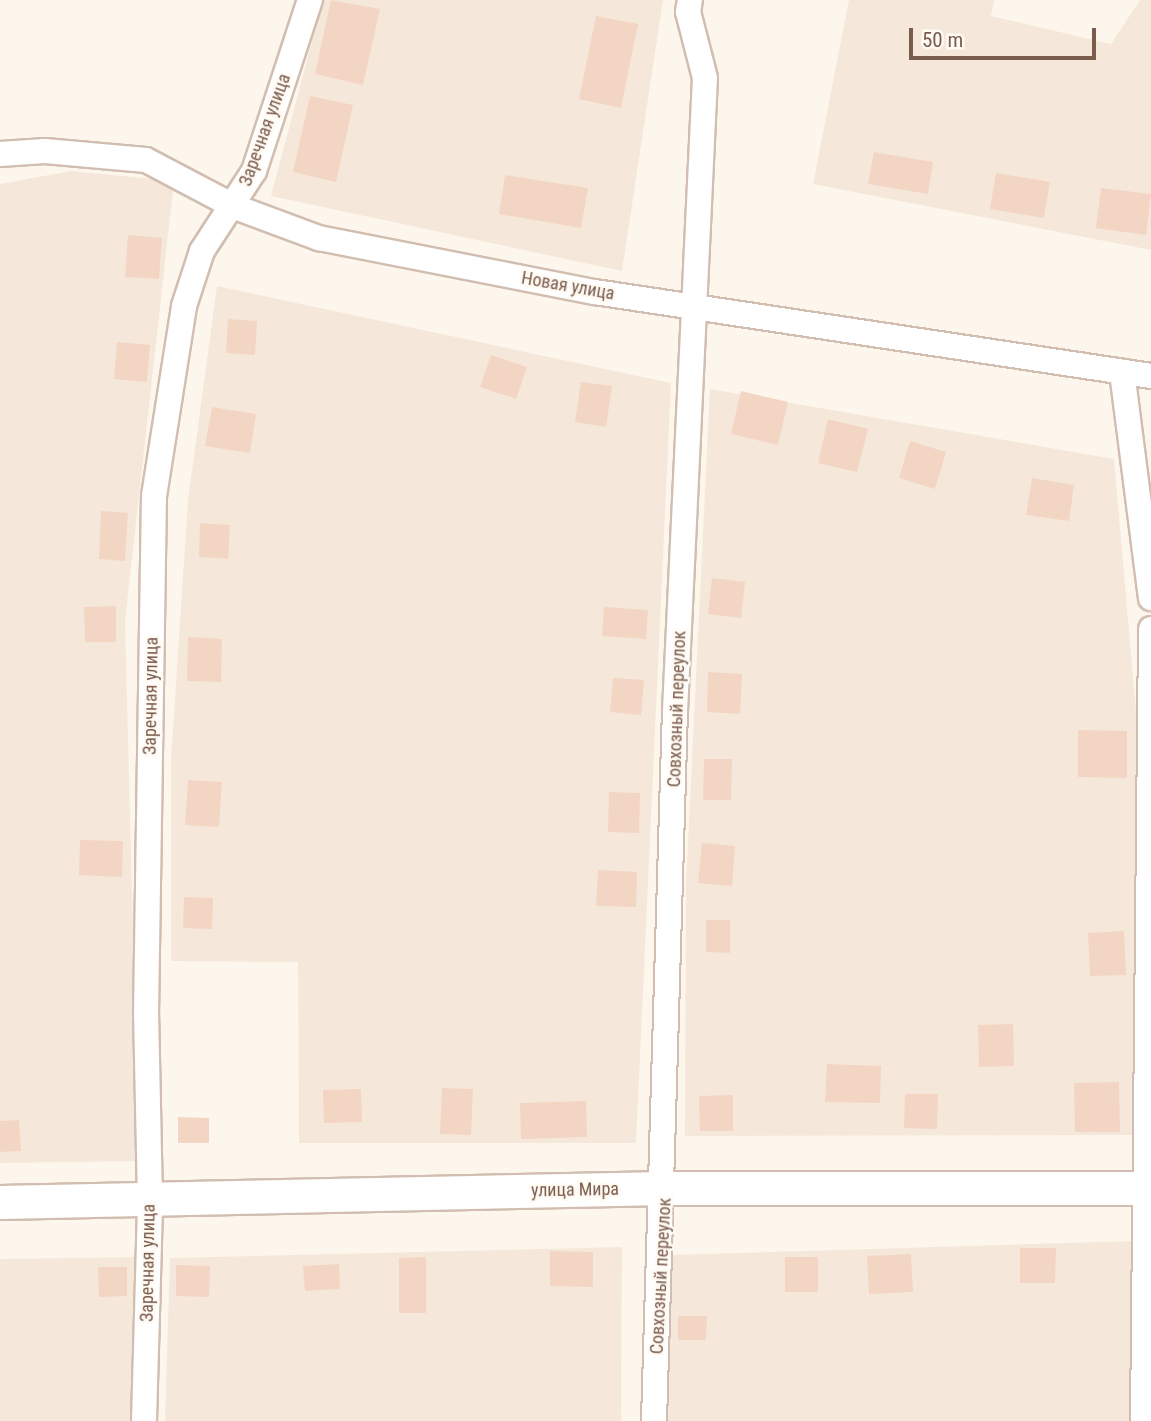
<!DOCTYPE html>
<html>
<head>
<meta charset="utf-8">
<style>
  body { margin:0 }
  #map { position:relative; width:1151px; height:1421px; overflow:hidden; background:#fdf6ec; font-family:"Roboto Condensed",sans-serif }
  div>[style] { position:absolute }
  .residential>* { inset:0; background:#f5e8da }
  .building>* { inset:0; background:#f3d5c3 }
  .roads { filter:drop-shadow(2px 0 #d1beb0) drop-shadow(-2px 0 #d1beb0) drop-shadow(0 2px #d1beb0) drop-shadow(0 -2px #d1beb0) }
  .street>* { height:24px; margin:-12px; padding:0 12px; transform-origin:12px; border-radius:12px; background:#fff }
  .secondary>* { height:33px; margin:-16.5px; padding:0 16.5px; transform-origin:16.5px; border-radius:16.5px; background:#fff }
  span { translate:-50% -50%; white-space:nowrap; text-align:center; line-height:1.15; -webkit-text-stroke:5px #fffaf3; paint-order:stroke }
  .street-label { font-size:18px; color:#7a5c4d }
  .scale { position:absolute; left:909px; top:28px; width:187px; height:32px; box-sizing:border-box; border:4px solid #7a5c4d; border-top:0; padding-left:9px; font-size:21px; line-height:24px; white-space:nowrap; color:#7a5c4d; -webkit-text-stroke:5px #fffaf3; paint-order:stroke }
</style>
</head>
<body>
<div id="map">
  <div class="residential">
    <i style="clip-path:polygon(323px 0,663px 0,622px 271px,271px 196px)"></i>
    <i style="clip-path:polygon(849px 0,994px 0,991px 16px,1111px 44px,1140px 0,1151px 0,1151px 250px,813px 184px)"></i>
    <i style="clip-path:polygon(71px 171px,174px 181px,125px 621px,139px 1161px,0 1163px,0 184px)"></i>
    <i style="clip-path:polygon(217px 286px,671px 383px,636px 1143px,299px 1143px,298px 962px,171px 961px,171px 760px,188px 500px)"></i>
    <i style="clip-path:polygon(710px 389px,1114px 459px,1137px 723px,1138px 1135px,685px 1136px,686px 884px)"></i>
    <i style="clip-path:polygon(1132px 1241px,1132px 1421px,668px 1421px,670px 1255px)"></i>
    <i style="clip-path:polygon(622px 1247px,621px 1421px,165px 1421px,170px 1258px)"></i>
    <i style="clip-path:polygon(136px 1257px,135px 1421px,0 1421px,0 1259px)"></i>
  </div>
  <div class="building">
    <i style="clip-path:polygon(331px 0,380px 9px,363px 85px,315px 74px)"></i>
    <i style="clip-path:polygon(596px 16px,638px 24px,621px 108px,579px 99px)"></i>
    <i style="clip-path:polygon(310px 96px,353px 105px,336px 182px,293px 172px)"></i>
    <i style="clip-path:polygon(874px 152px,933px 162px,928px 194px,868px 184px)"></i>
    <i style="clip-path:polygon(996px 173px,1050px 182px,1044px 218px,990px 209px)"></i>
    <i style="clip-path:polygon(505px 175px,588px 188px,581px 228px,499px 214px)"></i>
    <i style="clip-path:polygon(1101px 188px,1151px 194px,1146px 235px,1096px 228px)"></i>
    <i style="clip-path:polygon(128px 235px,162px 238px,159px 279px,125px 277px)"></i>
    <i style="clip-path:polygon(228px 319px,257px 321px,255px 355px,226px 353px)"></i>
    <i style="clip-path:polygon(117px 342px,150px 345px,147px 382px,114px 379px)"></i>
    <i style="clip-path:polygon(491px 355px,527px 367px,516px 399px,480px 387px)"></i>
    <i style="clip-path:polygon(581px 382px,612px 386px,606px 427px,575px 422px)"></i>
    <i style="clip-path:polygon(741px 391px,788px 402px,778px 445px,731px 434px)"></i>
    <i style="clip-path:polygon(212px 407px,256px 414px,250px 453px,205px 446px)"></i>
    <i style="clip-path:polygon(828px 419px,868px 429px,857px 472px,818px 463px)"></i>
    <i style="clip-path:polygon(910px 441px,946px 452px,935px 489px,899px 478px)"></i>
    <i style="clip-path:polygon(1032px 478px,1074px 485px,1069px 521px,1026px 515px)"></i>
    <i style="clip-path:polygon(101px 511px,128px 513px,125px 561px,99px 559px)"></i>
    <i style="clip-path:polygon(200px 523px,230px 525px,228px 559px,199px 557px)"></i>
    <i style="clip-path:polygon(712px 578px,745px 582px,741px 618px,708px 614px)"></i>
    <i style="clip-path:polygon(116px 606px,116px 642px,85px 642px,84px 607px)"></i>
    <i style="clip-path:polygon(604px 607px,648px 610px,646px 639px,602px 636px)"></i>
    <i style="clip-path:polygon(188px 637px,222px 639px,221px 682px,187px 681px)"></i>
    <i style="clip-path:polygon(708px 672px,742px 674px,740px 714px,707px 712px)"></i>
    <i style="clip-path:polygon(613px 678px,644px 680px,641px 715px,610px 712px)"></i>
    <i style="clip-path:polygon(1078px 730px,1127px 731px,1127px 778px,1078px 777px)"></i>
    <i style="clip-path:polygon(704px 759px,732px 759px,731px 800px,703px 800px)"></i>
    <i style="clip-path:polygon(188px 780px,222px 782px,219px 827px,185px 825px)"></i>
    <i style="clip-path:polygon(609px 792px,640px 793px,639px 833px,608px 832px)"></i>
    <i style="clip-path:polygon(80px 840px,123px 841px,122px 877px,79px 875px)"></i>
    <i style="clip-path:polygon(702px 843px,735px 846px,732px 886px,698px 883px)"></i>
    <i style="clip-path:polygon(598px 870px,637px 872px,636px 907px,596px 906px)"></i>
    <i style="clip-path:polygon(184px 897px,213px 898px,212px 929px,183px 928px)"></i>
    <i style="clip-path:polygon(706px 920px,730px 920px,730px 953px,706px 952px)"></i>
    <i style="clip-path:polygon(1124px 931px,1126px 975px,1090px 976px,1088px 933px)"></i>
    <i style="clip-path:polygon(1013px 1024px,1014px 1066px,979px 1067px,978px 1025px)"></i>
    <i style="clip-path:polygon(827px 1064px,881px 1066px,880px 1103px,825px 1102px)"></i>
    <i style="clip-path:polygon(1119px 1082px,1120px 1132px,1075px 1132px,1074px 1083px)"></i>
    <i style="clip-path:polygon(442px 1088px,473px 1089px,471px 1135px,440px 1134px)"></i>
    <i style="clip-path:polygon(361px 1089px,362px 1122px,324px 1123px,323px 1090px)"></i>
    <i style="clip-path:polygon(905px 1094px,938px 1094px,937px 1129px,904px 1128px)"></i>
    <i style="clip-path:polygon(733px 1095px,733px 1131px,700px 1131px,699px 1096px)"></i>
    <i style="clip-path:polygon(586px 1101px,587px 1137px,521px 1139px,520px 1103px)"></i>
    <i style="clip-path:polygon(178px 1117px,209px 1118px,209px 1143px,178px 1143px)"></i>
    <i style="clip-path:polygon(19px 1120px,21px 1151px,0 1152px,0 1121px)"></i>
    <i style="clip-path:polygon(1020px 1248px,1056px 1248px,1055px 1283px,1020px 1283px)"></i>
    <i style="clip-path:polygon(550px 1251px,593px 1252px,593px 1287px,550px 1286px)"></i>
    <i style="clip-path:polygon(911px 1254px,913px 1292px,869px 1294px,867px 1256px)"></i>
    <i style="clip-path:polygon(426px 1257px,426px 1313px,399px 1313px,399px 1258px)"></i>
    <i style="clip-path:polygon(785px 1257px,818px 1257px,818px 1292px,785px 1292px)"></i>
    <i style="clip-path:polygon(339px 1264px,340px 1289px,305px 1291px,303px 1266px)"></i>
    <i style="clip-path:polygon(176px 1265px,210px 1266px,209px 1297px,176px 1296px)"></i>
    <i style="clip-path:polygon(98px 1267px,127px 1267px,127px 1296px,99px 1297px)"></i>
    <i style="clip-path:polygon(678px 1316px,707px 1316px,706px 1340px,678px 1340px)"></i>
  </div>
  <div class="roads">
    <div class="street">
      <i style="left:0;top:154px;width:45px;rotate:-3.8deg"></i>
      <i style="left:45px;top:151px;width:101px;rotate:5.1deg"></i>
      <i style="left:146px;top:160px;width:101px;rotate:27.8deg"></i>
      <i style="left:235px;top:207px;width:90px;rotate:20.3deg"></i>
      <i style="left:319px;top:238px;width:281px;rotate:11.1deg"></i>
      <i style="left:595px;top:292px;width:562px;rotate:8.59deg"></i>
      <i style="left:1122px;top:372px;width:228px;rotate:82.7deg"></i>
      <i style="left:144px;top:1421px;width:220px;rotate:-88.4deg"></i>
      <i style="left:150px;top:1201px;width:186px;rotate:-91.2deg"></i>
      <i style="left:146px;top:1015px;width:519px;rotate:-89.12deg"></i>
      <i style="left:154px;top:496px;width:192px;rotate:-81deg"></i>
      <i style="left:184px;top:306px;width:58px;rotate:-71.9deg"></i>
      <i style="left:202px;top:251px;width:95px;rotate:-57deg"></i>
      <i style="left:254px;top:171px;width:180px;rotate:-71.9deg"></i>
      <i style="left:654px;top:1421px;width:710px;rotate:-88.31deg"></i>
      <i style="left:675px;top:711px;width:634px;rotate:-87.29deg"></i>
      <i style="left:705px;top:78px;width:68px;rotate:-104.4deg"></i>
      <i style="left:688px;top:12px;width:12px;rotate:-81deg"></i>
      <i style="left:1143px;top:1421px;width:792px;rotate:-89.42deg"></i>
    </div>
    <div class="secondary">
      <i style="left:0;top:1202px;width:665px;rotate:-1.21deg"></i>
      <i style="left:665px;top:1188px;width:486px"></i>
    </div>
  </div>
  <div class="street-label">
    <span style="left:265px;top:130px;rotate:-70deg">Заречная улица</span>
    <span style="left:568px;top:286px;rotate:10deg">Новая улица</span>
    <span style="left:151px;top:696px;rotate:-89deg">Заречная улица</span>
    <span style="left:677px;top:709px;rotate:-88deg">Совхозный переулок</span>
    <span style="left:575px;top:1190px;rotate:-1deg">улица Мира</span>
    <span style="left:148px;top:1263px;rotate:-89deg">Заречная улица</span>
    <span style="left:661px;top:1276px;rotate:-87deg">Совхозный переулок</span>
  </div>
  <div class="scale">50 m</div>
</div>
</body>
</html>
